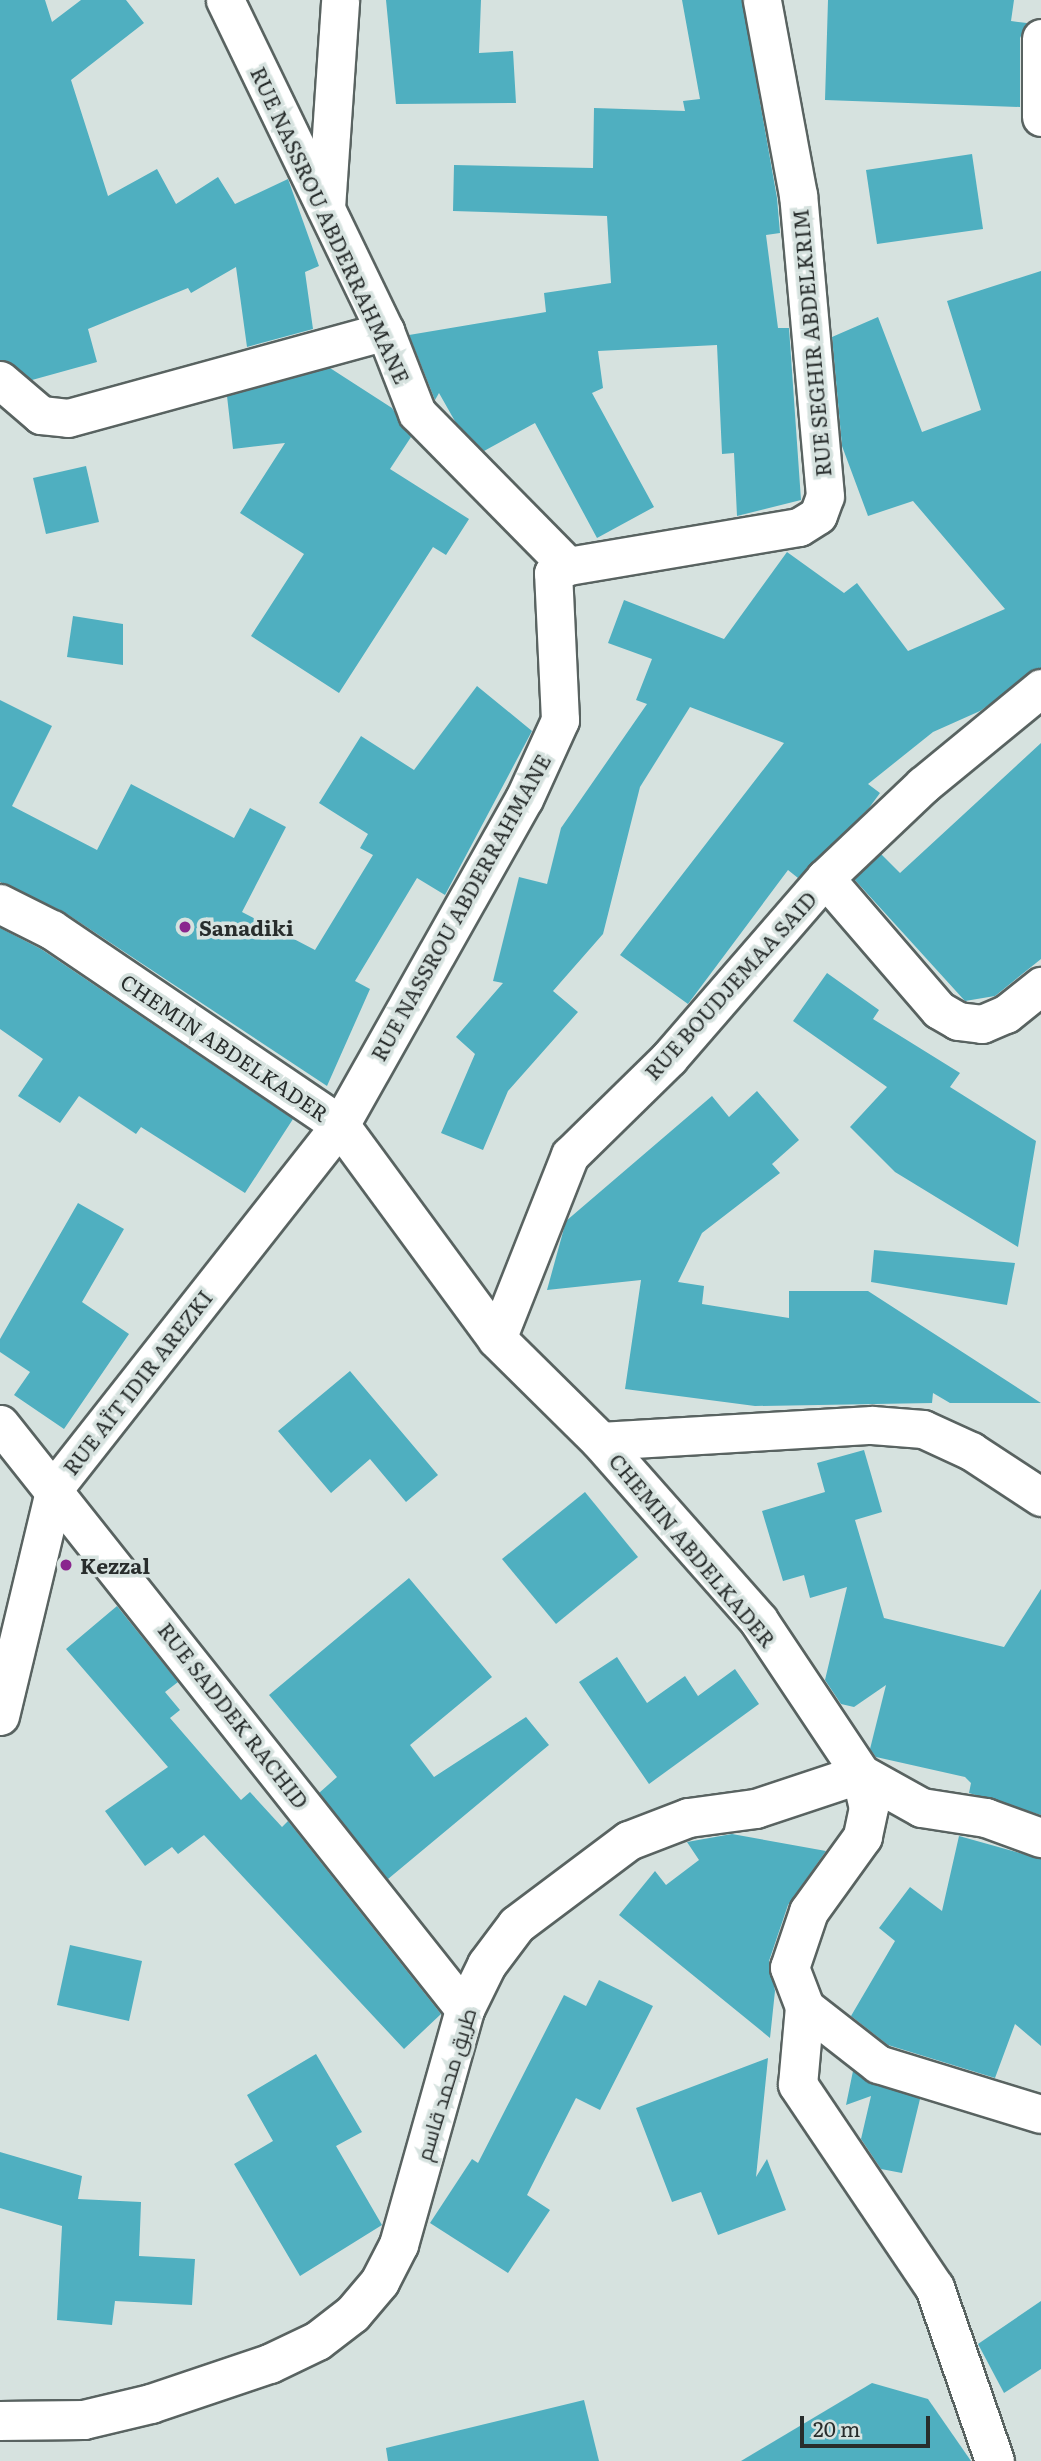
<!DOCTYPE html>
<html>
<head>
<meta charset="utf-8">
<style>
  body { margin:0 }
  #map { position:relative; width:1041px; height:2461px; overflow:hidden; background:#d6e2df; font-family:Literata,Cairo,serif }
  div>[style] { position:absolute }
  .building>* { inset:0; background:#4fafc0 }
  .roads { filter:drop-shadow(2px 0 #596361) drop-shadow(-2px 0 #596361) drop-shadow(0 2px #596361) drop-shadow(0 -2px #596361) }
  .street>* { height:37px; margin:-18.5px; padding:0 18.5px; transform-origin:18.5px; border-radius:18.5px; background:#fff }
  .secondary>* { height:38px; margin:-19px; padding:0 19px; transform-origin:19px; border-radius:19px; background:#fff }
  .dots>* { width:19px; height:19px; translate:-50% -50%; box-sizing:border-box; border:4px solid #d6e2df; border-radius:50% }
  span { translate:-50% -50%; white-space:nowrap; text-align:center; line-height:1.15; -webkit-text-stroke:7px #d6e2df; paint-order:stroke }
  .street-label { font-size:21px; color:#282d2c }
  .poi-label { font-size:21px; color:#282d2c; font-weight:700 }
  .left { translate:0 -50%; text-align:left }
  .scale { position:absolute; left:800px; top:2416px; width:130px; height:32px; box-sizing:border-box; border:4px solid #282d2c; border-top:0; padding-left:9px; font-size:21px; line-height:24px; white-space:nowrap; color:#282d2c; -webkit-text-stroke:5px #d6e2df; paint-order:stroke }
</style>
</head>
<body>
<div id="map">
  <div class="building">
    <i style="clip-path:polygon(0 0,45px 0,52px 22px,81px 0,126px 0,144px 23px,71px 80px,108px 196px,157px 169px,176px 204px,218px 177px,235px 204px,288px 179px,319px 266px,305px 272px,313px 329px,247px 347px,236px 267px,191px 293px,188px 288px,88px 329px,97px 362px,32px 380px,0 360px)"></i>
    <i style="clip-path:polygon(386px 0,481px 0,479px 53px,513px 51px,516px 103px,396px 104px)"></i>
    <i style="clip-path:polygon(682px 0,742px 0,777px 198px,780px 233px,766px 235px,778px 328px,789px 328px,801px 500px,737px 516px,734px 453px,722px 454px,717px 345px,598px 351px,603px 388px,592px 393px,654px 507px,597px 538px,535px 423px,484px 451px,456px 423px,439px 393px,435px 400px,409px 335px,546px 312px,544px 293px,611px 283px,607px 216px,453px 211px,454px 165px,593px 168px,594px 108px,685px 111px,683px 101px,700px 99px)"></i>
    <i style="clip-path:polygon(828px 0,1014px 0,1011px 21px,1027px 23px,1020px 38px,1020px 107px,825px 100px)"></i>
    <i style="clip-path:polygon(972px 154px,983px 229px,877px 244px,866px 170px)"></i>
    <i style="clip-path:polygon(1041px 271px,1041px 668px,980px 711px,933px 732px,868px 784px,880px 793px,869px 808px,798px 878px,788px 870px,688px 1004px,620px 955px,784px 743px,690px 707px,640px 787px,603px 934px,553px 991px,578px 1012px,508px 1091px,483px 1150px,441px 1133px,475px 1054px,456px 1037px,503px 983px,493px 981px,519px 877px,547px 884px,561px 828px,647px 704px,636px 700px,652px 659px,608px 643px,624px 600px,724px 639px,787px 552px,844px 593px,857px 583px,908px 651px,1005px 609px,913px 501px,868px 516px,842px 446px,832px 337px,878px 317px,922px 432px,981px 410px,947px 301px)"></i>
    <i style="clip-path:polygon(330px 368px,392px 408px,411px 437px,390px 469px,469px 519px,446px 555px,433px 547px,339px 693px,251px 636px,304px 554px,240px 513px,285px 443px,233px 449px,227px 396px)"></i>
    <i style="clip-path:polygon(86px 466px,99px 522px,46px 534px,33px 478px)"></i>
    <i style="clip-path:polygon(73px 616px,123px 624px,123px 665px,67px 657px)"></i>
    <i style="clip-path:polygon(477px 686px,532px 731px,445px 895px,417px 878px,355px 981px,370px 989px,327px 1086px,64px 912px,0 882px,0 700px,52px 726px,12px 806px,97px 850px,131px 784px,234px 838px,250px 808px,286px 827px,242px 912px,315px 950px,373px 855px,360px 848px,368px 834px,319px 803px,361px 736px,414px 770px)"></i>
    <i style="clip-path:polygon(1041px 743px,1041px 959px,995px 996px,965px 1001px,854px 879px,881px 854px,900px 873px)"></i>
    <i style="clip-path:polygon(0 928px,41px 949px,293px 1119px,245px 1193px,141px 1127px,136px 1134px,79px 1096px,60px 1123px,18px 1096px,43px 1059px,0 1029px)"></i>
    <i style="clip-path:polygon(827px 973px,879px 1010px,873px 1019px,960px 1073px,950px 1087px,1036px 1141px,1018px 1247px,895px 1172px,850px 1127px,887px 1087px,793px 1021px)"></i>
    <i style="clip-path:polygon(757px 1091px,799px 1140px,772px 1164px,780px 1173px,702px 1233px,678px 1282px,704px 1286px,702px 1304px,789px 1318px,789px 1291px,868px 1291px,1041px 1403px,950px 1403px,933px 1393px,932px 1403px,755px 1406px,625px 1389px,641px 1280px,547px 1290px,566px 1221px,712px 1096px,729px 1117px)"></i>
    <i style="clip-path:polygon(78px 1203px,124px 1229px,82px 1302px,129px 1334px,64px 1429px,14px 1395px,30px 1372px,0 1352px,0 1339px)"></i>
    <i style="clip-path:polygon(874px 1250px,1015px 1263px,1007px 1305px,871px 1282px)"></i>
    <i style="clip-path:polygon(350px 1371px,438px 1475px,406px 1502px,370px 1459px,331px 1493px,278px 1431px)"></i>
    <i style="clip-path:polygon(864px 1450px,882px 1512px,855px 1520px,884px 1618px,1004px 1647px,1041px 1589px,1041px 1815px,969px 1793px,971px 1783px,965px 1777px,876px 1757px,870px 1749px,886px 1685px,854px 1707px,841px 1704px,825px 1680px,847px 1587px,810px 1598px,804px 1575px,783px 1581px,762px 1511px,825px 1492px,817px 1463px)"></i>
    <i style="clip-path:polygon(585px 1492px,638px 1557px,556px 1624px,502px 1559px)"></i>
    <i style="clip-path:polygon(409px 1578px,492px 1677px,410px 1745px,434px 1777px,526px 1717px,549px 1745px,388px 1879px,319px 1793px,337px 1777px,269px 1695px)"></i>
    <i style="clip-path:polygon(117px 1606px,178px 1682px,165px 1692px,180px 1710px,170px 1718px,241px 1800px,250px 1792px,282px 1827px,288px 1821px,441px 2014px,404px 2049px,204px 1835px,178px 1854px,172px 1847px,145px 1866px,105px 1811px,168px 1767px,66px 1649px)"></i>
    <i style="clip-path:polygon(617px 1657px,647px 1703px,685px 1676px,698px 1696px,735px 1669px,759px 1704px,649px 1784px,579px 1682px)"></i>
    <i style="clip-path:polygon(732px 1834px,826px 1851px,788px 1905px,769px 1961px,775px 1991px,770px 2038px,619px 1915px,655px 1871px,666px 1885px,699px 1860px,687px 1842px)"></i>
    <i style="clip-path:polygon(959px 1836px,1041px 1859px,1041px 2046px,1015px 2024px,995px 2078px,888px 2045px,851px 2016px,895px 1941px,879px 1928px,910px 1887px,942px 1911px)"></i>
    <i style="clip-path:polygon(70px 1945px,142px 1961px,129px 2021px,57px 2005px)"></i>
    <i style="clip-path:polygon(599px 1980px,653px 2006px,600px 2110px,576px 2098px,527px 2195px,550px 2210px,508px 2273px,430px 2223px,472px 2159px,478px 2163px,564px 1995px,586px 2006px)"></i>
    <i style="clip-path:polygon(316px 2054px,362px 2132px,336px 2146px,382px 2225px,300px 2276px,234px 2164px,273px 2141px,247px 2095px)"></i>
    <i style="clip-path:polygon(768px 2058px,756px 2177px,767px 2159px,786px 2210px,718px 2235px,701px 2192px,672px 2202px,636px 2108px)"></i>
    <i style="clip-path:polygon(853px 2071px,920px 2099px,902px 2173px,881px 2169px,861px 2139px,871px 2096px,846px 2105px)"></i>
    <i style="clip-path:polygon(0 2152px,82px 2176px,78px 2199px,141px 2202px,139px 2256px,195px 2259px,192px 2305px,115px 2301px,112px 2325px,57px 2320px,62px 2226px,0 2208px)"></i>
    <i style="clip-path:polygon(1041px 2301px,1041px 2369px,1004px 2393px,978px 2344px)"></i>
    <i style="clip-path:polygon(872px 2383px,928px 2399px,971px 2461px,741px 2461px)"></i>
    <i style="clip-path:polygon(584px 2400px,599px 2461px,388px 2461px,386px 2448px)"></i>
  </div>
  <div class="roads">
    <div class="street">
      <i style="left:1041px;top:38px;width:79px;rotate:90deg"></i>
      <i style="left:326px;top:208px;width:208px;rotate:-86.1deg"></i>
      <i style="left:0;top:380px;width:54px;rotate:40.5deg"></i>
      <i style="left:41px;top:415px;width:27px;rotate:6deg"></i>
      <i style="left:68px;top:418px;width:329px;rotate:-15.3deg"></i>
      <i style="left:568px;top:566px;width:234px;rotate:-9.6deg"></i>
      <i style="left:799px;top:527px;width:22px;rotate:-32deg"></i>
      <i style="left:818px;top:515px;width:20px;rotate:-70deg"></i>
      <i style="left:825px;top:496px;width:302px;rotate:-95.1deg"></i>
      <i style="left:798px;top:195px;width:198px;rotate:-100.5deg"></i>
      <i style="left:825px;top:878px;width:174px;rotate:49.2deg"></i>
      <i style="left:939px;top:1010px;width:22px;rotate:30deg"></i>
      <i style="left:958px;top:1021px;width:24px;rotate:7deg"></i>
      <i style="left:982px;top:1024px;width:26px;rotate:-23deg"></i>
      <i style="left:1006px;top:1014px;width:45px;rotate:-38.7deg"></i>
      <i style="left:497px;top:1339px;width:198px;rotate:-68.4deg"></i>
      <i style="left:570px;top:1155px;width:139px;rotate:-44.4deg"></i>
      <i style="left:669px;top:1058px;width:238px;rotate:-49.1deg"></i>
      <i style="left:825px;top:878px;width:135px;rotate:-43.5deg"></i>
      <i style="left:923px;top:785px;width:153px;rotate:-39.4deg"></i>
      <i style="left:0;top:1424px;width:748px;rotate:51.57deg"></i>
      <i style="left:600px;top:1441px;width:272px;rotate:-3.4deg"></i>
      <i style="left:872px;top:1425px;width:51px;rotate:4.5deg"></i>
      <i style="left:923px;top:1429px;width:53px;rotate:24.6deg"></i>
      <i style="left:971px;top:1451px;width:84px;rotate:33.3deg"></i>
      <i style="left:0;top:1716px;width:236px;rotate:-76.5deg"></i>
      <i style="left:55px;top:1487px;width:461px;rotate:-51.8deg"></i>
      <i style="left:340px;top:1125px;width:374px;rotate:-60.6deg"></i>
      <i style="left:524px;top:799px;width:87px;rotate:-65.5deg"></i>
      <i style="left:560px;top:720px;width:147px;rotate:-92.7deg"></i>
      <i style="left:553px;top:573px;width:17px;rotate:-25deg"></i>
      <i style="left:568px;top:566px;width:215px;rotate:-134.6deg"></i>
      <i style="left:417px;top:413px;width:88px;rotate:-111.3deg"></i>
      <i style="left:385px;top:331px;width:368px;rotate:-115.8deg"></i>
      <i style="left:805px;top:2007px;width:93px;rotate:38deg"></i>
      <i style="left:878px;top:2064px;width:170px;rotate:17.1deg"></i>
    </div>
    <div class="secondary">
      <i style="left:0;top:904px;width:58px;rotate:26.6deg"></i>
      <i style="left:52px;top:930px;width:348px;rotate:34.1deg"></i>
      <i style="left:340px;top:1125px;width:265px;rotate:53.7deg"></i>
      <i style="left:497px;top:1339px;width:145px;rotate:44.7deg"></i>
      <i style="left:600px;top:1441px;width:240px;rotate:48.5deg"></i>
      <i style="left:759px;top:1621px;width:184px;rotate:56.3deg"></i>
      <i style="left:861px;top:1774px;width:35px;rotate:77deg"></i>
      <i style="left:869px;top:1808px;width:30px;rotate:102deg"></i>
      <i style="left:863px;top:1837px;width:92px;rotate:125.8deg"></i>
      <i style="left:809px;top:1912px;width:59px;rotate:108.7deg"></i>
      <i style="left:790px;top:1968px;width:42px;rotate:69deg"></i>
      <i style="left:805px;top:2007px;width:78px;rotate:95.1deg"></i>
      <i style="left:798px;top:2085px;width:245px;rotate:56deg"></i>
      <i style="left:935px;top:2288px;width:183px;rotate:70.9deg"></i>
      <i style="left:0;top:2421px;width:84px;rotate:-0.7deg"></i>
      <i style="left:84px;top:2420px;width:69px;rotate:-13.4deg"></i>
      <i style="left:151px;top:2404px;width:126px;rotate:-18.6deg"></i>
      <i style="left:270px;top:2364px;width:53px;rotate:-25.6deg"></i>
      <i style="left:318px;top:2341px;width:44px;rotate:-37.6deg"></i>
      <i style="left:353px;top:2314px;width:42px;rotate:-49.8deg"></i>
      <i style="left:380px;top:2282px;width:42px;rotate:-62.8deg"></i>
      <i style="left:399px;top:2245px;width:244px;rotate:-74.3deg"></i>
      <i style="left:465px;top:2010px;width:50px;rotate:-63.9deg"></i>
      <i style="left:487px;top:1965px;width:50px;rotate:-53.1deg"></i>
      <i style="left:517px;top:1925px;width:140px;rotate:-36.9deg"></i>
      <i style="left:629px;top:1841px;width:64px;rotate:-21deg"></i>
      <i style="left:689px;top:1818px;width:68px;rotate:-7.7deg"></i>
      <i style="left:756px;top:1809px;width:111px;rotate:-18.4deg"></i>
      <i style="left:861px;top:1774px;width:70px;rotate:29.1deg"></i>
      <i style="left:922px;top:1808px;width:65px;rotate:8.9deg"></i>
      <i style="left:986px;top:1818px;width:59px;rotate:20deg"></i>
    </div>
  </div>
  <div class="dots">
    <i style="left:185px;top:927px;background:#8a268e"></i>
    <i style="left:66px;top:1565px;background:#8a268e"></i>
  </div>
  <div class="street-label">
    <span style="left:331px;top:225px;rotate:65deg">RUE NASSROU ABDERRAHMANE</span>
    <span style="left:811px;top:343px;rotate:-95deg">RUE SEGHIR ABDELKRIM</span>
    <span style="left:460px;top:907px;rotate:-61deg">RUE NASSROU ABDERRAHMANE</span>
    <span style="left:730px;top:985px;rotate:-48deg">RUE BOUDJEMAA SAID</span>
    <span style="left:225px;top:1047px;rotate:34deg">CHEMIN ABDELKADER</span>
    <span style="left:137px;top:1382px;rotate:-52deg">RUE AÏT IDIR AREZKI</span>
    <span style="left:693px;top:1550px;rotate:50deg">CHEMIN ABDELKADER</span>
    <span style="left:234px;top:1715px;rotate:52deg">RUE SADDEK RACHID</span>
    <span style="left:445px;top:2084px;rotate:-73deg">طريق محمد قاسم</span>
  </div>
  <div class="poi-label">
    <span class="left" style="left:199px;top:927px">Sanadiki</span>
    <span class="left" style="left:80px;top:1565px">Kezzal</span>
  </div>
  <div class="scale">20 m</div>
</div>
</body>
</html>
